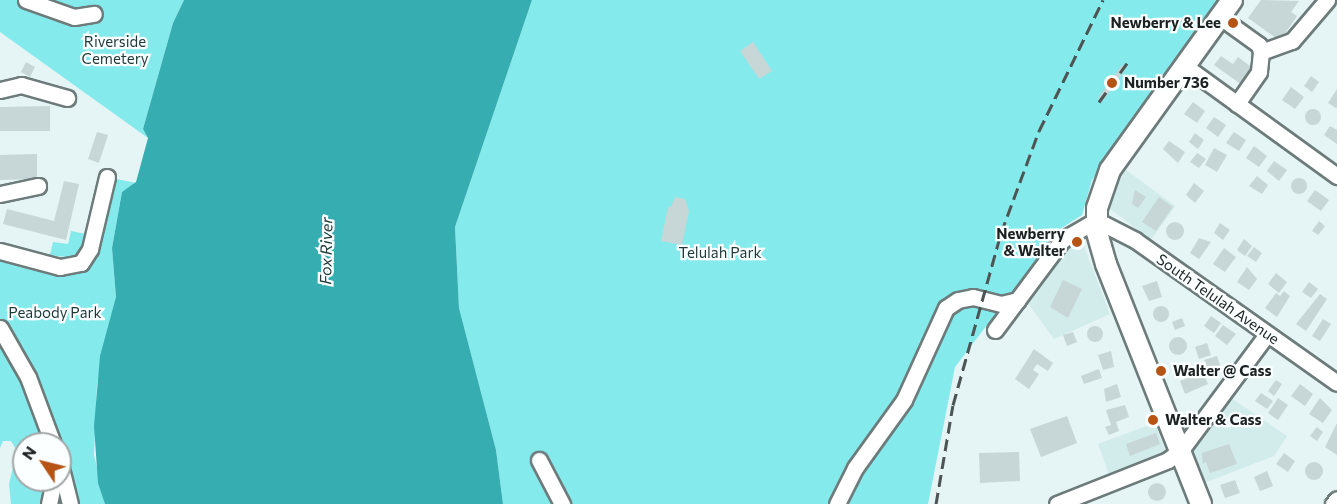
<!DOCTYPE html>
<html>
<head>
<meta charset="utf-8">
<style>
  body { margin:0 }
  #map { position:relative; width:1337px; height:504px; overflow:hidden; background:#e5f4f5; font-family:Commissioner,sans-serif }
  div>[style] { position:absolute }
  .built>* { inset:0; background:#d2ebeb }
  .green>* { inset:0; background:#84eaec }
  .water>* { inset:0; background:#36adb0 }
  .building>* { inset:0; background:#c7d6d6 }
  .round { border-radius:50% }
  .roads { filter:drop-shadow(2px 0 #6d7b7b) drop-shadow(-2px 0 #6d7b7b) drop-shadow(0 2px #6d7b7b) drop-shadow(0 -2px #6d7b7b) }
  .minor>* { height:15px; margin:-7.5px; padding:0 7.5px; transform-origin:7.5px; border-radius:7.5px; background:#fff }
  .major>* { height:20px; margin:-10px; padding:0 10px; transform-origin:10px; border-radius:10px; background:#fff }
  .rail>* { height:3px; margin-top:-1.5px; transform-origin:0; background:repeating-linear-gradient(90deg,#4c5454 0 12px,transparent 0 18px) }
  .dots>* { width:16px; height:16px; translate:-50% -50%; box-sizing:border-box; border:3px solid #fcffff; border-radius:50% }
  span { translate:-50% -50%; white-space:nowrap; text-align:center; line-height:1.15; -webkit-text-stroke:4.5px #fcffff; paint-order:stroke }
  .poi-label { font-size:15px; color:#1c2222; font-weight:700 }
  .right { translate:-100% -50%; text-align:right }
  .left { translate:0 -50%; text-align:left }
  .park-label { font-size:15px; color:#1f3939 }
  .street-label { font-size:15px; color:#1c2222 }
  .water-label { font-size:16px; color:#223c3d; font-style:italic }
  .north { position:absolute; left:12px; top:432px; width:60px; height:60px; box-sizing:border-box; background:#fcffff; border:2px solid #a2a7a7; border-radius:50%; rotate:305deg; font-size:16px; font-weight:700; line-height:24px; text-align:center; color:#1c2222 }
  .north::after { content:''; display:block; margin:auto; width:21px; height:27px; background:#b55415; clip-path:polygon(50% 0,100% 100%,50% 72%,0 100%) }
</style>
</head>
<body>
<div id="map">
  <div class="built">
    <i style="clip-path:polygon(1126px 170px,1175px 206px,1151px 240px,1109px 208px,1114px 188px)"></i>
    <i style="clip-path:polygon(1082px 241px,1110px 314px,1054px 339px,1027px 302px,1067px 246px)"></i>
    <i style="clip-path:polygon(1231px 398px,1287px 436px,1274px 456px,1204px 483px,1192px 450px)"></i>
    <i style="clip-path:polygon(1155px 423px,1166px 453px,1109px 474px,1098px 444px)"></i>
  </div>
  <div class="green">
    <i style="clip-path:polygon(0 0,184px 0,173px 23px,143px 129px,148px 138px,0 32px)"></i>
    <i style="clip-path:polygon(532px 0,1222px 0,1092px 180px,1082px 215px,1060px 229px,955px 367px,928px 504px,503px 504px,496px 450px,459px 308px,455px 227px)"></i>
    <i style="clip-path:polygon(evenodd,107px 177px,136px 183px,122px 192px,112px 248px,116px 297px,97px 383px,94px 455px,105px 504px,74px 504px,70px 487px,44px 488px,42px 504px,11px 504px,9px 484px,17px 451px,11px 441px,3px 441px,0 448px,0 244px,66px 259px,74px 259px,79px 256px,81px 251px,74px 258px,50px 255px,53px 242px,68px 244px,71px 231px,86px 234px,97px 194px,107px 177px,24px 444px,60px 444px,60px 480px,24px 480px,24px 444px)"></i>
  </div>
  <div class="water">
    <i style="clip-path:polygon(184px 0,532px 0,455px 227px,459px 308px,496px 450px,503px 504px,105px 504px,98px 483px,94px 426px,100px 356px,116px 297px,112px 248px,122px 192px,136px 182px,148px 138px,143px 129px,173px 23px)"></i>
  </div>
  <div class="building">
    <i style="clip-path:polygon(1261px 0,1299px 1px,1291px 12px,1297px 16px,1280px 41px,1248px 18px)"></i>
    <i style="clip-path:polygon(753px 42px,772px 71px,759px 79px,740px 51px)"></i>
    <i style="clip-path:polygon(1221px 56px,1233px 64px,1238px 57px,1254px 69px,1242px 85px,1214px 65px)"></i>
    <i style="clip-path:polygon(26px 62px,35px 67px,30px 77px,21px 72px)"></i>
    <i style="clip-path:polygon(1122px 65px,1126px 68px,1103px 101px,1098px 98px)"></i>
    <i style="clip-path:polygon(1311px 76px,1319px 82px,1312px 92px,1304px 86px)"></i>
    <i style="clip-path:polygon(1291px 87px,1304px 97px,1295px 109px,1282px 100px)"></i>
    <i style="clip-path:polygon(1337px 89px,1337px 107px,1336px 108px,1328px 103px)"></i>
    <i style="clip-path:polygon(1193px 102px,1205px 111px,1197px 123px,1184px 114px)"></i>
    <i style="clip-path:polygon(50px 106px,50px 131px,0 131px,0 107px)"></i>
    <i class="round" style="left:1305px;top:109px;width:16px;height:16px"></i>
    <i style="clip-path:polygon(1214px 117px,1226px 125px,1218px 137px,1206px 128px)"></i>
    <i style="clip-path:polygon(1330px 126px,1337px 130px,1337px 144px,1324px 135px)"></i>
    <i style="clip-path:polygon(97px 132px,108px 135px,99px 163px,88px 159px)"></i>
    <i style="clip-path:polygon(1234px 132px,1246px 140px,1239px 151px,1226px 143px)"></i>
    <i style="clip-path:polygon(1195px 133px,1204px 140px,1198px 149px,1189px 142px)"></i>
    <i style="clip-path:polygon(1169px 141px,1185px 152px,1178px 163px,1163px 149px)"></i>
    <i style="clip-path:polygon(1254px 146px,1267px 156px,1259px 167px,1246px 158px)"></i>
    <i style="clip-path:polygon(1214px 148px,1227px 155px,1217px 172px,1205px 165px)"></i>
    <i style="clip-path:polygon(1197px 153px,1206px 159px,1199px 168px,1190px 162px)"></i>
    <i style="clip-path:polygon(37px 154px,37px 179px,0 180px,0 155px)"></i>
    <i style="clip-path:polygon(1274px 161px,1287px 170px,1279px 181px,1267px 171px)"></i>
    <i style="clip-path:polygon(1257px 176px,1268px 185px,1262px 194px,1249px 186px)"></i>
    <i class="round" style="left:1291px;top:178px;width:16px;height:16px"></i>
    <i style="clip-path:polygon(64px 181px,79px 184px,66px 240px,3px 224px,7px 209px,54px 221px)"></i>
    <i style="clip-path:polygon(1194px 183px,1204px 191px,1195px 203px,1186px 195px)"></i>
    <i style="clip-path:polygon(1135px 190px,1146px 197px,1138px 208px,1132px 204px)"></i>
    <i style="clip-path:polygon(1315px 190px,1329px 200px,1321px 211px,1307px 201px)"></i>
    <i style="clip-path:polygon(675px 197px,685px 199px,689px 211px,682px 245px,661px 241px,668px 207px,671px 207px)"></i>
    <i style="clip-path:polygon(1159px 197px,1173px 207px,1156px 231px,1142px 222px)"></i>
    <i style="clip-path:polygon(1319px 221px,1325px 226px,1318px 235px,1312px 231px)"></i>
    <i class="round" style="left:1166px;top:222px;width:18px;height:18px"></i>
    <i style="clip-path:polygon(1220px 223px,1230px 230px,1223px 240px,1214px 233px)"></i>
    <i style="clip-path:polygon(1199px 238px,1211px 242px,1199px 259px,1190px 253px)"></i>
    <i style="clip-path:polygon(1244px 239px,1252px 246px,1245px 256px,1237px 250px)"></i>
    <i style="clip-path:polygon(1254px 247px,1262px 253px,1256px 262px,1247px 256px)"></i>
    <i style="clip-path:polygon(1224px 248px,1236px 257px,1225px 272px,1213px 264px)"></i>
    <i style="clip-path:polygon(1247px 267px,1257px 279px,1249px 290px,1237px 282px)"></i>
    <i style="clip-path:polygon(1276px 273px,1287px 282px,1279px 293px,1268px 284px)"></i>
    <i style="clip-path:polygon(1063px 280px,1082px 289px,1068px 318px,1050px 307px)"></i>
    <i style="clip-path:polygon(1157px 281px,1162px 297px,1149px 301px,1142px 286px)"></i>
    <i style="clip-path:polygon(1309px 282px,1318px 289px,1311px 298px,1302px 292px)"></i>
    <i style="clip-path:polygon(1284px 291px,1290px 296px,1277px 317px,1265px 308px,1276px 293px,1280px 296px)"></i>
    <i style="clip-path:polygon(1320px 294px,1327px 299px,1306px 331px,1296px 324px)"></i>
    <i class="round" style="left:1153px;top:306px;width:16px;height:16px"></i>
    <i style="clip-path:polygon(1211px 316px,1221px 323px,1214px 333px,1204px 326px)"></i>
    <i style="clip-path:polygon(1182px 318px,1185px 326px,1175px 330px,1172px 322px)"></i>
    <i style="clip-path:polygon(1323px 319px,1331px 324px,1320px 341px,1312px 336px)"></i>
    <i style="clip-path:polygon(1223px 325px,1236px 334px,1227px 345px,1215px 336px)"></i>
    <i class="round" style="left:1087px;top:326px;width:16px;height:16px"></i>
    <i style="clip-path:polygon(1073px 332px,1077px 342px,1067px 346px,1063px 335px)"></i>
    <i class="round" style="left:1169px;top:337px;width:18px;height:18px"></i>
    <i style="clip-path:polygon(1207px 343px,1211px 355px,1199px 359px,1195px 347px)"></i>
    <i style="clip-path:polygon(1034px 349px,1053px 363px,1048px 371px,1037px 364px,1033px 370px,1039px 374px,1029px 389px,1015px 379px)"></i>
    <i style="clip-path:polygon(1111px 351px,1114px 367px,1103px 370px,1098px 355px)"></i>
    <i style="clip-path:polygon(1217px 356px,1221px 368px,1209px 372px,1204px 360px)"></i>
    <i style="clip-path:polygon(1099px 369px,1102px 378px,1084px 384px,1081px 376px)"></i>
    <i style="clip-path:polygon(1203px 372px,1208px 384px,1185px 394px,1180px 381px)"></i>
    <i style="clip-path:polygon(1276px 380px,1282px 384px,1274px 396px,1268px 391px)"></i>
    <i style="clip-path:polygon(1117px 384px,1121px 397px,1106px 402px,1104px 389px)"></i>
    <i style="clip-path:polygon(1300px 384px,1313px 394px,1305px 406px,1291px 396px)"></i>
    <i style="clip-path:polygon(1261px 393px,1273px 401px,1267px 409px,1255px 401px)"></i>
    <i style="clip-path:polygon(1278px 398px,1288px 405px,1278px 420px,1268px 413px)"></i>
    <i style="clip-path:polygon(1320px 398px,1332px 410px,1323px 423px,1309px 414px)"></i>
    <i style="clip-path:polygon(1125px 405px,1129px 417px,1116px 422px,1119px 431px,1109px 435px,1105px 427px,1111px 425px,1106px 410px)"></i>
    <i style="clip-path:polygon(1067px 416px,1077px 443px,1041px 457px,1030px 429px)"></i>
    <i style="clip-path:polygon(1337px 423px,1337px 455px,1325px 447px)"></i>
    <i style="clip-path:polygon(1317px 427px,1323px 432px,1317px 441px,1310px 436px)"></i>
    <i style="clip-path:polygon(1156px 433px,1160px 444px,1130px 456px,1126px 444px)"></i>
    <i style="clip-path:polygon(1229px 444px,1237px 464px,1210px 473px,1206px 462px,1203px 464px,1202px 453px)"></i>
    <i style="clip-path:polygon(1019px 452px,1020px 481px,980px 483px,979px 453px)"></i>
    <i style="clip-path:polygon(1284px 453px,1295px 461px,1288px 472px,1276px 464px)"></i>
    <i class="round" style="left:1305px;top:462px;width:18px;height:18px"></i>
    <i style="clip-path:polygon(1267px 471px,1273px 486px,1260px 491px,1254px 477px)"></i>
    <i style="clip-path:polygon(1235px 480px,1240px 493px,1225px 498px,1220px 485px)"></i>
    <i class="round" style="left:1148px;top:483px;width:18px;height:18px"></i>
  </div>
  <div class="roads">
    <div class="minor">
      <i style="left:26px;top:0;width:51px;rotate:19.5deg"></i>
      <i style="left:74px;top:17px;width:20px;rotate:-9deg"></i>
      <i style="left:1220px;top:17px;width:48px;rotate:35.7deg"></i>
      <i style="left:1259px;top:45px;width:7px;rotate:74deg"></i>
      <i style="left:1261px;top:52px;width:20px;rotate:96deg"></i>
      <i style="left:1259px;top:72px;width:39px;rotate:125deg"></i>
      <i style="left:1261px;top:52px;width:33px;rotate:-20deg"></i>
      <i style="left:1292px;top:41px;width:54px;rotate:-49.5deg"></i>
      <i style="left:1185px;top:66px;width:188px;rotate:35.9deg"></i>
      <i style="left:0;top:90px;width:22px;rotate:-13deg"></i>
      <i style="left:21px;top:85px;width:48px;rotate:15.8deg"></i>
      <i style="left:0;top:194px;width:39px;rotate:-12deg"></i>
      <i style="left:0;top:251px;width:62px;rotate:14.9deg"></i>
      <i style="left:60px;top:267px;width:21px;rotate:-11deg"></i>
      <i style="left:81px;top:263px;width:17px;rotate:-57deg"></i>
      <i style="left:90px;top:249px;width:74px;rotate:-76.7deg"></i>
      <i style="left:0;top:328px;width:56px;rotate:60.3deg"></i>
      <i style="left:28px;top:377px;width:72px;rotate:69.5deg"></i>
      <i style="left:995px;top:330px;width:112px;rotate:-53.3deg"></i>
      <i style="left:1062px;top:240px;width:39px;rotate:-30deg"></i>
      <i style="left:1096px;top:220px;width:44px;rotate:27.1deg"></i>
      <i style="left:1135px;top:240px;width:247px;rotate:35.3deg"></i>
      <i style="left:539px;top:460px;width:50px;rotate:62.4deg"></i>
      <i style="left:60px;top:464px;width:41px;rotate:76deg"></i>
      <i style="left:49px;top:504px;width:25px;rotate:-78deg"></i>
      <i style="left:837px;top:504px;width:40px;rotate:-63.4deg"></i>
      <i style="left:855px;top:468px;width:84px;rotate:-54.2deg"></i>
      <i style="left:904px;top:400px;width:101px;rotate:-65.5deg"></i>
      <i style="left:946px;top:308px;width:14px;rotate:-34deg"></i>
      <i style="left:958px;top:300px;width:15px;rotate:-11deg"></i>
      <i style="left:973px;top:297px;width:29px;rotate:14deg"></i>
      <i style="left:1001px;top:304px;width:17px;rotate:-13deg"></i>
      <i style="left:1057px;top:504px;width:119px;rotate:-21.6deg"></i>
      <i style="left:1168px;top:460px;width:16px;rotate:-38deg"></i>
      <i style="left:1181px;top:450px;width:144px;rotate:-53.4deg"></i>
      <i style="left:1333px;top:504px;width:6px;rotate:-51deg"></i>
    </div>
    <div class="major">
      <i style="left:1201px;top:504px;width:258px;rotate:-111.6deg"></i>
      <i style="left:1106px;top:264px;width:33px;rotate:-106deg"></i>
      <i style="left:1097px;top:232px;width:24px;rotate:-90deg"></i>
      <i style="left:1097px;top:208px;width:40px;rotate:-71.1deg"></i>
      <i style="left:1110px;top:170px;width:209px;rotate:-54.3deg"></i>
    </div>
  </div>
  <div class="rail">
    <i style="left:1099px;top:102px;width:48px;rotate:-54.3deg"></i>
    <i style="left:936px;top:504px;width:100px;rotate:-80.3deg"></i>
    <i style="left:953px;top:405px;width:179px;rotate:-74.4deg"></i>
    <i style="left:1001px;top:233px;width:109px;rotate:-69.6deg"></i>
    <i style="left:1039px;top:131px;width:146px;rotate:-64deg"></i>
  </div>
  <div class="dots">
    <i style="left:1233px;top:23px;background:#b55415"></i>
    <i style="left:1112px;top:83px;background:#b55415"></i>
    <i style="left:1077px;top:242px;background:#b55415"></i>
    <i style="left:1161px;top:371px;background:#b55415"></i>
    <i style="left:1153px;top:420px;background:#b55415"></i>
  </div>
  <div class="poi-label">
    <span class="right" style="left:1221px;top:23px">Newberry &amp; Lee</span>
    <span class="left" style="left:1124px;top:83px">Number 736</span>
    <span class="right" style="left:1065px;top:242px">Newberry<br>&amp; Walter</span>
    <span class="left" style="left:1173px;top:371px">Walter @ Cass</span>
    <span class="left" style="left:1165px;top:420px">Walter &amp; Cass</span>
  </div>
  <div class="park-label">
    <span style="left:115px;top:50px">Riverside<br>Cemetery</span>
    <span style="left:720px;top:253px">Telulah Park</span>
    <span style="left:55px;top:313px">Peabody Park</span>
  </div>
  <div class="street-label">
    <span style="left:1218px;top:299px;rotate:35deg">South Telulah Avenue</span>
  </div>
  <div class="water-label">
    <span style="left:326px;top:251px;rotate:-89deg">Fox River</span>
  </div>
  <div class="north">N</div>
</div>
</body>
</html>
